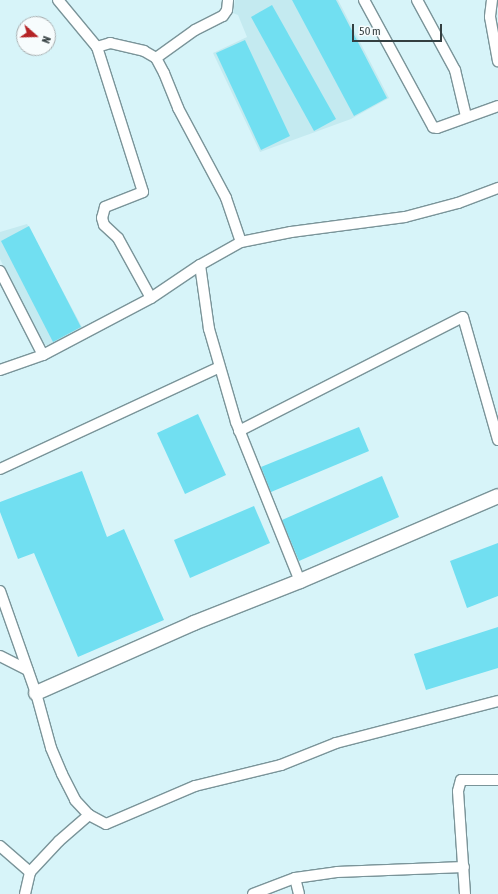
<!DOCTYPE html>
<html>
<head>
<meta charset="utf-8">
<style>
  body { margin:0 }
  #map { position:relative; width:498px; height:894px; overflow:hidden; background:#d7f4f9; font-family:"Asap Condensed",sans-serif }
  div>[style] { position:absolute }
  .built>* { inset:0; background:#c4eaf0 }
  .building>* { inset:0; background:#71dff1 }
  .roads { filter:drop-shadow(1px 0 #7a9499) drop-shadow(-1px 0 #7a9499) drop-shadow(0 1px #7a9499) drop-shadow(0 -1px #7a9499) }
  .street>* { height:10px; margin:-5px; padding:0 5px; transform-origin:5px; border-radius:5px; background:#fff }
  .secondary>* { height:14px; margin:-7px; padding:0 7px; transform-origin:7px; border-radius:7px; background:#fff }
  span { translate:-50% -50%; white-space:nowrap; text-align:center; line-height:1.15; -webkit-text-stroke:4px #f7fcfd; paint-order:stroke }
  .north { position:absolute; left:16px; top:16px; width:40px; height:40px; box-sizing:border-box; background:#f7fcfd; border:1px solid #a9b0b2; border-radius:50%; rotate:110deg; font-size:11px; font-weight:700; line-height:16px; text-align:center; color:#343f41 }
  .north::after { content:''; display:block; margin:auto; width:14px; height:18px; background:#b42325; clip-path:polygon(50% 0,100% 100%,50% 72%,0 100%) }
  .scale { position:absolute; left:352px; top:24px; width:90px; height:18px; box-sizing:border-box; border:2px solid #343f41; border-top:0; padding-left:5px; font-size:12px; line-height:14px; white-space:nowrap; color:#343f41; -webkit-text-stroke:3px #f7fcfd; paint-order:stroke }
</style>
</head>
<body>
<div id="map">
  <div class="built">
    <i style="clip-path:polygon(235px 0,338px 0,389px 98px,351px 119px,260px 152px,213px 53px,247px 37px,238px 15px,233px 13px)"></i>
    <i style="clip-path:polygon(27px 224px,83px 329px,50px 346px,43px 344px,0 259px,0 232px)"></i>
  </div>
  <div class="building">
    <i style="clip-path:polygon(292px 0,336px 0,387px 98px,354px 116px)"></i>
    <i style="clip-path:polygon(272px 5px,336px 119px,314px 131px,251px 17px)"></i>
    <i style="clip-path:polygon(245px 40px,290px 136px,261px 150px,216px 53px)"></i>
    <i style="clip-path:polygon(29px 226px,81px 327px,53px 342px,1px 241px)"></i>
    <i style="clip-path:polygon(198px 414px,226px 475px,185px 494px,157px 433px)"></i>
    <i style="clip-path:polygon(359px 427px,369px 451px,271px 492px,261px 467px)"></i>
    <i style="clip-path:polygon(82px 471px,107px 537px,124px 529px,164px 620px,78px 657px,34px 553px,18px 559px,0 512px,0 502px)"></i>
    <i style="clip-path:polygon(382px 476px,399px 517px,299px 561px,282px 520px)"></i>
    <i style="clip-path:polygon(254px 506px,270px 543px,190px 578px,174px 540px)"></i>
    <i style="clip-path:polygon(498px 543px,498px 596px,467px 608px,450px 561px)"></i>
    <i style="clip-path:polygon(498px 627px,498px 668px,426px 690px,414px 654px)"></i>
  </div>
  <div class="roads">
    <div class="street">
      <i style="left:58px;top:0;width:61px;rotate:50.3deg"></i>
      <i style="left:97px;top:47px;width:152px;rotate:72.4deg"></i>
      <i style="left:143px;top:192px;width:41px;rotate:158.5deg"></i>
      <i style="left:105px;top:207px;width:11px;rotate:105deg"></i>
      <i style="left:102px;top:218px;width:7px;rotate:74deg"></i>
      <i style="left:104px;top:225px;width:19px;rotate:43deg"></i>
      <i style="left:118px;top:238px;width:68px;rotate:61.2deg"></i>
      <i style="left:364px;top:0;width:145px;rotate:61.5deg"></i>
      <i style="left:433px;top:127px;width:4px;rotate:14deg"></i>
      <i style="left:437px;top:128px;width:65px;rotate:-19.8deg"></i>
      <i style="left:417px;top:0;width:80px;rotate:61.5deg"></i>
      <i style="left:455px;top:70px;width:47px;rotate:76.6deg"></i>
      <i style="left:492px;top:0;width:17px;rotate:97deg"></i>
      <i style="left:490px;top:17px;width:45px;rotate:79.7deg"></i>
      <i style="left:97px;top:47px;width:14px;rotate:-17deg"></i>
      <i style="left:110px;top:43px;width:35px;rotate:13deg"></i>
      <i style="left:144px;top:51px;width:14px;rotate:30deg"></i>
      <i style="left:156px;top:58px;width:17px;rotate:62deg"></i>
      <i style="left:164px;top:73px;width:38px;rotate:68deg"></i>
      <i style="left:178px;top:108px;width:102px;rotate:61.9deg"></i>
      <i style="left:226px;top:198px;width:46px;rotate:71.2deg"></i>
      <i style="left:156px;top:58px;width:48px;rotate:-35.7deg"></i>
      <i style="left:195px;top:30px;width:31px;rotate:-27deg"></i>
      <i style="left:223px;top:16px;width:7px;rotate:-56deg"></i>
      <i style="left:227px;top:10px;width:10px;rotate:-84deg"></i>
      <i style="left:200px;top:265px;width:65px;rotate:82deg"></i>
      <i style="left:209px;top:329px;width:97px;rotate:73.8deg"></i>
      <i style="left:236px;top:422px;width:171px;rotate:68.1deg"></i>
      <i style="left:0;top:271px;width:94px;rotate:62.9deg"></i>
      <i style="left:0;top:370px;width:46px;rotate:-19.2deg"></i>
      <i style="left:43px;top:355px;width:122px;rotate:-27.8deg"></i>
      <i style="left:151px;top:298px;width:59px;rotate:-34deg"></i>
      <i style="left:200px;top:265px;width:47px;rotate:-29.3deg"></i>
      <i style="left:241px;top:242px;width:51px;rotate:-11.3deg"></i>
      <i style="left:291px;top:232px;width:115px;rotate:-7.5deg"></i>
      <i style="left:405px;top:217px;width:55px;rotate:-14.8deg"></i>
      <i style="left:458px;top:203px;width:43px;rotate:-20.6deg"></i>
      <i style="left:239px;top:431px;width:251px;rotate:-27deg"></i>
      <i style="left:463px;top:317px;width:128px;rotate:74.1deg"></i>
      <i style="left:0;top:469px;width:242px;rotate:-24.9deg"></i>
      <i style="left:0;top:591px;width:108px;rotate:70.6deg"></i>
      <i style="left:36px;top:693px;width:57px;rotate:74.7deg"></i>
      <i style="left:51px;top:748px;width:28px;rotate:67deg"></i>
      <i style="left:62px;top:774px;width:29px;rotate:63deg"></i>
      <i style="left:75px;top:800px;width:21px;rotate:47deg"></i>
      <i style="left:89px;top:815px;width:19px;rotate:28deg"></i>
      <i style="left:106px;top:824px;width:97px;rotate:-23.1deg"></i>
      <i style="left:195px;top:786px;width:89px;rotate:-13.7deg"></i>
      <i style="left:281px;top:765px;width:59px;rotate:-21.8deg"></i>
      <i style="left:336px;top:743px;width:167px;rotate:-14.5deg"></i>
      <i style="left:0;top:656px;width:31px;rotate:27deg"></i>
      <i style="left:0;top:846px;width:40px;rotate:41deg"></i>
      <i style="left:295px;top:878px;width:16px;rotate:76deg"></i>
      <i style="left:25px;top:894px;width:23px;rotate:-77deg"></i>
      <i style="left:30px;top:872px;width:42px;rotate:-46.9deg"></i>
      <i style="left:59px;top:841px;width:40px;rotate:-41deg"></i>
      <i style="left:253px;top:894px;width:45px;rotate:-20.9deg"></i>
      <i style="left:295px;top:878px;width:42px;rotate:-8.1deg"></i>
      <i style="left:337px;top:872px;width:127px;rotate:-2.3deg"></i>
      <i style="left:465px;top:894px;width:103px;rotate:-93.9deg"></i>
      <i style="left:458px;top:791px;width:11px;rotate:-75deg"></i>
      <i style="left:461px;top:780px;width:37px"></i>
    </div>
    <div class="secondary">
      <i style="left:36px;top:693px;width:173px;rotate:-23.9deg"></i>
      <i style="left:194px;top:623px;width:114px;rotate:-21.6deg"></i>
      <i style="left:300px;top:581px;width:215px;rotate:-23.2deg"></i>
    </div>
  </div>
  <div class="north">N</div>
  <div class="scale">50 m</div>
</div>
</body>
</html>
